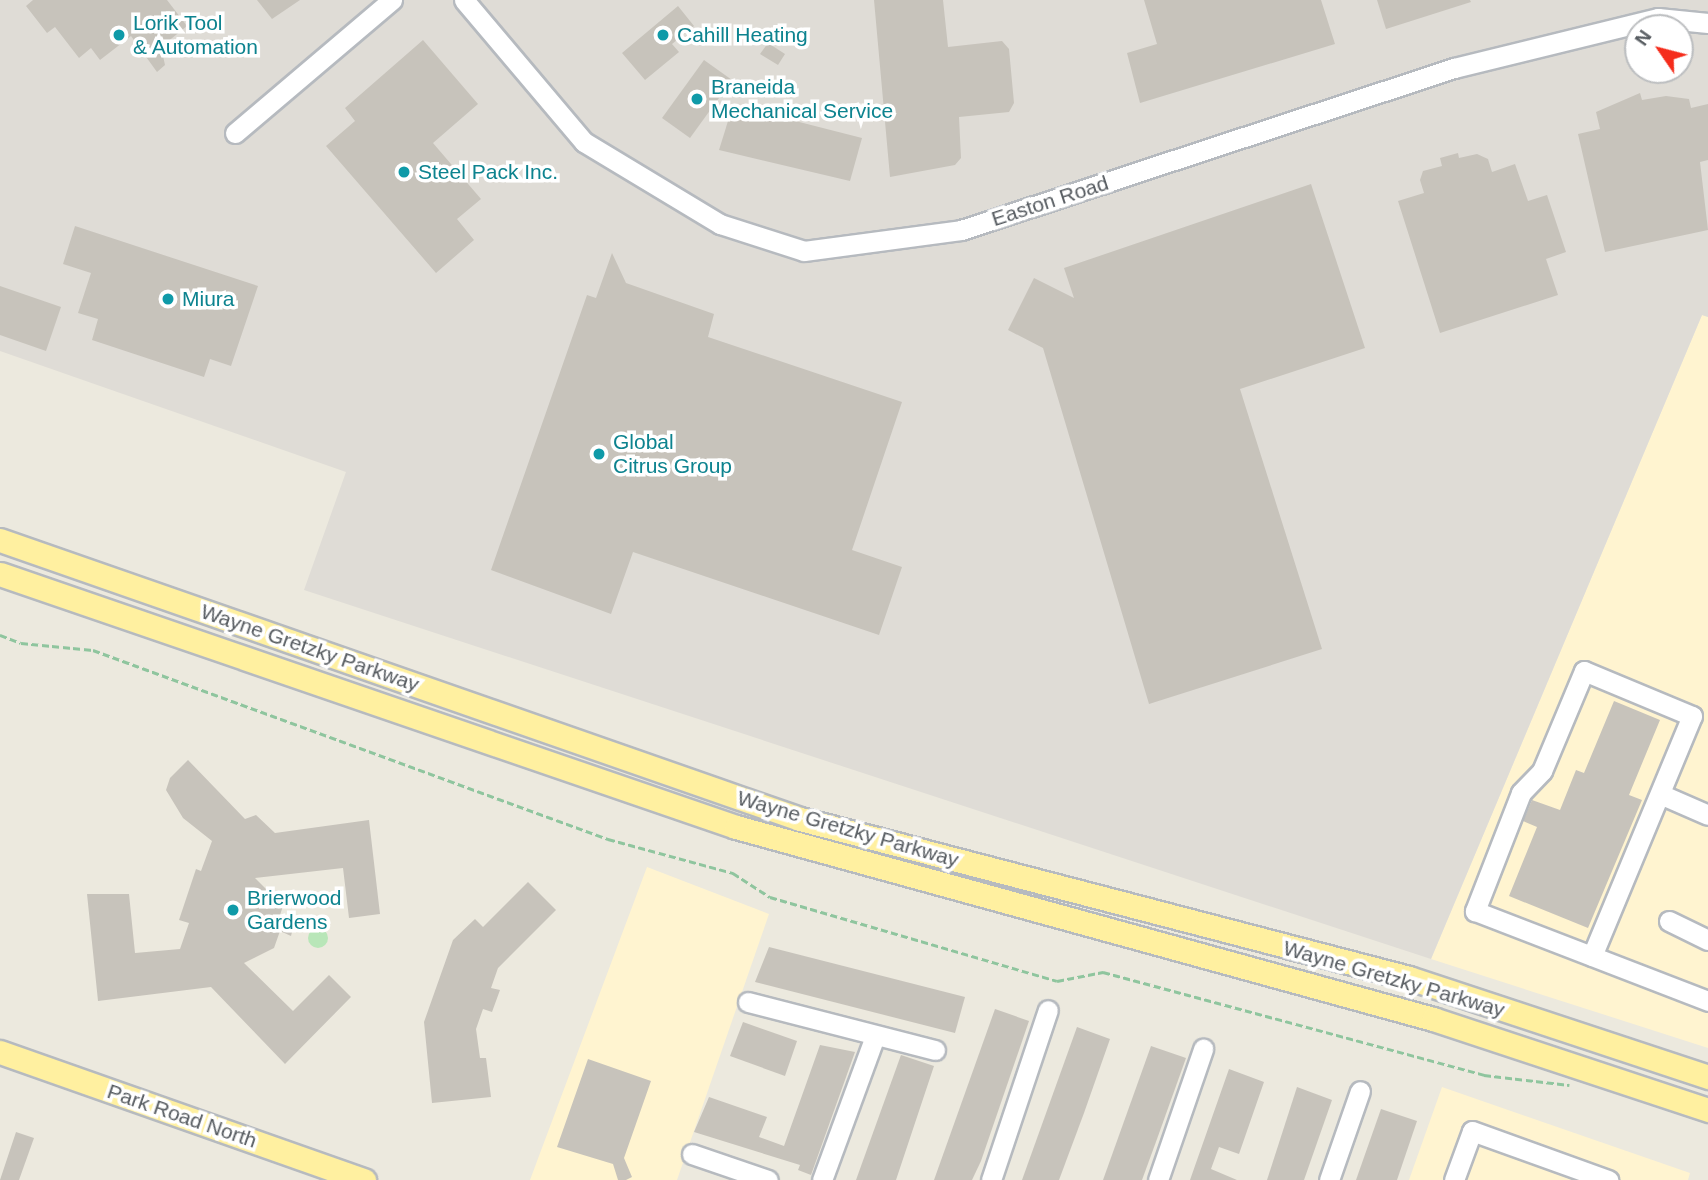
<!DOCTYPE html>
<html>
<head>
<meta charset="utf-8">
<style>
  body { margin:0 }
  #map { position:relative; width:1708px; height:1180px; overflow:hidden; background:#ece9de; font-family:Arial,sans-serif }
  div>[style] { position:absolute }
  .commercial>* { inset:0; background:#fff4d0 }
  .industrial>* { inset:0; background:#dfdcd6 }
  .green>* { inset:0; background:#b8e6b8 }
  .round { border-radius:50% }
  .building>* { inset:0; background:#c7c3bb }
  .path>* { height:2.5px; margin-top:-1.25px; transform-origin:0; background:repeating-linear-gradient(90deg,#8fc59e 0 7px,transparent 0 10.5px) }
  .roads { filter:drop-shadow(2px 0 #b6babf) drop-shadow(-2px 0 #b6babf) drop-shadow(0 2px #b6babf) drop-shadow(0 -2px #b6babf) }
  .minor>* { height:19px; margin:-9.5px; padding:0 9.5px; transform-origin:9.5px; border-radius:9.5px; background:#fff }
  .major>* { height:23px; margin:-11.5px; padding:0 11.5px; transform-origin:11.5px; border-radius:11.5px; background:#fff0a0 }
  .dots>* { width:19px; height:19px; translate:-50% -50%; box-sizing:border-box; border:4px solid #fff; border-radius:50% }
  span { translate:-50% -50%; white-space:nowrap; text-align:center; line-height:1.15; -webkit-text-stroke:7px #fff; paint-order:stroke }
  .culture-label { font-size:21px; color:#0d838f }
  .left { translate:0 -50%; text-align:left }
  .street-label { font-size:21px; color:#575c61 }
  .north { position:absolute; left:1624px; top:14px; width:70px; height:70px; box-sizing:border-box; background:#fff; border:2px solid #bcbec0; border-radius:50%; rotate:305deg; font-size:19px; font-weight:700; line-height:28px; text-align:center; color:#575c61 }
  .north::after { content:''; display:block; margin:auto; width:24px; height:32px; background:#f52c1b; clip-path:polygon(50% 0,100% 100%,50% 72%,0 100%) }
</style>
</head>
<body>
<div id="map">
  <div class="commercial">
    <i style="clip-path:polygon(1702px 315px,1708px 317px,1708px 1048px,1431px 959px)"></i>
    <i style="clip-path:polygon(647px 867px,769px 914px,677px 1180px,530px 1180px)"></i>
    <i style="clip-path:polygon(1442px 1087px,1690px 1173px,1688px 1180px,1409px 1180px)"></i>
  </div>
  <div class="industrial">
    <i style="clip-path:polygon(evenodd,0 0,1708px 0,1708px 317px,1702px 315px,1431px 959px,304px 590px,346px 472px,0 351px,0 0,1638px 28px,1680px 28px,1680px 70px,1638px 70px,1638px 28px)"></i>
  </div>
  <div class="green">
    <i class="round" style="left:308px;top:928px;width:20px;height:20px"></i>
  </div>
  <div class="building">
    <i style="clip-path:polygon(33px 0,167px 0,187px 26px,161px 47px,165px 65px,157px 72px,131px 36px,100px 60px,91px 48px,79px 58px,55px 27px,47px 33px,26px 6px)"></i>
    <i style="clip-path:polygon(257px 0,300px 0,272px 19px)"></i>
    <i style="clip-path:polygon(874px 0,943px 0,948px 47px,1002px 41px,1009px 49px,1014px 103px,1009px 112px,959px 117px,961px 158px,955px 165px,890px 177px)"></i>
    <i style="clip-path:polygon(1144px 0,1321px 0,1335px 44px,1140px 103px,1127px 53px,1157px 44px)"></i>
    <i style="clip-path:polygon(1377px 0,1470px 0,1471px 2px,1386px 29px)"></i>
    <i style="clip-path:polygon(678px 6px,694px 26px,672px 44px,679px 52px,645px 80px,622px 53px)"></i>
    <i style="clip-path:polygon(423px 40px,478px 104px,433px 143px,481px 199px,457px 219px,474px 240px,436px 273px,326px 146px,355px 121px,345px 108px)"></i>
    <i style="clip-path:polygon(768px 43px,785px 54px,778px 65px,760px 54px)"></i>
    <i style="clip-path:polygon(704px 60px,732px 80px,690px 138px,662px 118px)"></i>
    <i style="clip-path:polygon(1640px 93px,1642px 100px,1666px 96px,1689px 99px,1691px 108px,1708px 104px,1708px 160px,1700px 162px,1708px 230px,1605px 252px,1578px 134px,1600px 129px,1596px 112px)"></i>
    <i style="clip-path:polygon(733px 105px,862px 138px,850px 181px,719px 150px)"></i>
    <i style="clip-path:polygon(1458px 153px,1459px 158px,1477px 154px,1488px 159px,1492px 172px,1515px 164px,1528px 201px,1547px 195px,1566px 252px,1546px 259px,1558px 295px,1440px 333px,1398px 201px,1424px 193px,1420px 180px,1423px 171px,1442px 166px,1440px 158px)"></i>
    <i style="clip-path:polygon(1311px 184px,1365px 348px,1240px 389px,1322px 649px,1149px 704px,1043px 348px,1008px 330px,1034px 278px,1074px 298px,1064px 268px)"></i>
    <i style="clip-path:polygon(75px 226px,258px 286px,231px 366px,210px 359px,204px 377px,92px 340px,98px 319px,78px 313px,91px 273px,63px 264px)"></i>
    <i style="clip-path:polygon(612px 253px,626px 283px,714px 314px,708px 337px,902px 402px,852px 550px,902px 567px,879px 635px,633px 552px,611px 614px,491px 570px,587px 295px,596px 298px)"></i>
    <i style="clip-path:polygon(0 286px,61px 307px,46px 351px,0 335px)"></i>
    <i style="clip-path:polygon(1614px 701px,1660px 720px,1629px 795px,1642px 800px,1588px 928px,1509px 896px,1537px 827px,1523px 821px,1532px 800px,1560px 810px,1576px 770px,1584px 773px)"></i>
    <i style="clip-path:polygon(188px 760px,245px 819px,256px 815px,275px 833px,369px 820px,380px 914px,349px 918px,343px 868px,255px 878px,283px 906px,279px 918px,294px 924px,291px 936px,280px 931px,274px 948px,244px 963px,293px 1011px,329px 975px,351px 997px,285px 1064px,211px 987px,98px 1001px,87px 894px,129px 894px,135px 953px,180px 949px,189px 923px,179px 920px,196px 869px,201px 871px,212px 841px,183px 818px,166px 790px,170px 778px)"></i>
    <i style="clip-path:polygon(528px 882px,556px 910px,498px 968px,491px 988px,500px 990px,492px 1012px,483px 1009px,476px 1029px,480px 1058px,486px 1058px,491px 1097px,432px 1103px,424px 1022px,453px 940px,475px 919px,483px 927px)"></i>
    <i style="clip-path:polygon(769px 947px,965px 997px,955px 1033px,755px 982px)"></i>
    <i style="clip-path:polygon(995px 1009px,1029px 1021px,981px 1161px,972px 1180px,934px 1180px)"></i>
    <i style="clip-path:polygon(743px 1022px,797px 1041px,785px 1076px,730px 1056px)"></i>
    <i style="clip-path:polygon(1077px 1027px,1110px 1039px,1084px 1113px,1059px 1180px,1022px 1180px)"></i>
    <i style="clip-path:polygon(820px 1045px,855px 1052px,811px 1175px,798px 1170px,800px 1165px,694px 1132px,709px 1097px,767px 1117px,759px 1137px,784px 1146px)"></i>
    <i style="clip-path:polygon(1151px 1046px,1186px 1058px,1157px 1139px,1142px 1180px,1103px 1180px)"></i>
    <i style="clip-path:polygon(901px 1055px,934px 1066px,896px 1180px,856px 1180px)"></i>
    <i style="clip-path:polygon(588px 1059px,651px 1081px,624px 1158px,632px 1177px,626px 1180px,618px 1180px,613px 1164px,557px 1147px)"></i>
    <i style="clip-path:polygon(1229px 1069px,1264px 1082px,1239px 1154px,1219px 1147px,1211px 1169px,1237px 1180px,1190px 1180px)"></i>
    <i style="clip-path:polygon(1297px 1087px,1332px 1100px,1304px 1180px,1267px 1180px)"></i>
    <i style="clip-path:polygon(1381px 1109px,1417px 1121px,1397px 1180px,1356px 1180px)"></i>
    <i style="clip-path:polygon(16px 1132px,34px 1138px,19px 1180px,0 1180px)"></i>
  </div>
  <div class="path">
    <i style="left:0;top:635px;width:22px;rotate:21deg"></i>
    <i style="left:21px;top:643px;width:72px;rotate:5.6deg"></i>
    <i style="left:93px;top:650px;width:549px;rotate:20.15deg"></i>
    <i style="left:608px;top:839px;width:130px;rotate:15.2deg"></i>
    <i style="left:733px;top:873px;width:44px;rotate:33deg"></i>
    <i style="left:770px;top:897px;width:299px;rotate:16.3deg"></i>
    <i style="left:1057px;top:981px;width:47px;rotate:-11.1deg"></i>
    <i style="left:1103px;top:972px;width:395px;rotate:15.1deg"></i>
    <i style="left:1484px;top:1075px;width:86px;rotate:6.7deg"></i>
  </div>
  <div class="roads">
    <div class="minor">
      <i style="left:464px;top:0;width:186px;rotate:49.8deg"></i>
      <i style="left:584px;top:142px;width:159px;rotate:31.1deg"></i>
      <i style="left:720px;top:224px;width:88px;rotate:17.8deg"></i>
      <i style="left:804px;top:251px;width:158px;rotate:-7.6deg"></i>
      <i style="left:961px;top:230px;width:519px;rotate:-18.19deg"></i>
      <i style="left:1454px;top:68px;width:210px;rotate:-13.8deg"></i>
      <i style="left:1658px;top:18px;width:50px;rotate:5.7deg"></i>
      <i style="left:235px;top:133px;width:206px;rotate:-40.3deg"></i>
      <i style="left:1660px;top:794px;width:52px;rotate:23.6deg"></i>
      <i style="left:1669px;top:921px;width:43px;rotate:26deg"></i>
      <i style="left:1592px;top:956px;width:260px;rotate:-67.4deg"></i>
      <i style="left:1692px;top:716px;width:117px;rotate:-157.4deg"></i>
      <i style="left:1584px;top:671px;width:108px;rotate:112.8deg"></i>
      <i style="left:1542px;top:771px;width:30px;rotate:134deg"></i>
      <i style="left:1521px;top:793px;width:127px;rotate:111.3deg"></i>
      <i style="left:1475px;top:911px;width:250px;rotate:21.1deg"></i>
      <i style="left:748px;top:1002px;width:193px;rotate:14.4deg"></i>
      <i style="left:692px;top:1154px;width:80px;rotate:18.9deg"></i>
      <i style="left:822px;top:1180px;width:153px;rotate:-69.8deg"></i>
      <i style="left:991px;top:1180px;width:179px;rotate:-71.5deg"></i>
      <i style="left:1158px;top:1180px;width:139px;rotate:-71deg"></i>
      <i style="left:1329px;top:1180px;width:94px;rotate:-70.8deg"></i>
      <i style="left:1454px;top:1180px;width:52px;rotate:-69.8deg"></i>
      <i style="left:1472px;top:1131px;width:145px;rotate:19.8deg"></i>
    </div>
    <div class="major">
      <i style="left:0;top:540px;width:847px;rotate:19.23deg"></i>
      <i style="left:800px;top:819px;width:629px;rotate:14.63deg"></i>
      <i style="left:1409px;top:978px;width:315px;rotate:18.3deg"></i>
      <i style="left:0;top:574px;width:778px;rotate:18.97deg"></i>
      <i style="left:736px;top:827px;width:723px;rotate:15.4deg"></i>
      <i style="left:1433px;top:1019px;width:290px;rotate:18.3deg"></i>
      <i style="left:0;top:1052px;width:386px;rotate:19.4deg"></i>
    </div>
  </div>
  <div class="dots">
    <i style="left:119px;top:35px;background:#0f9aa8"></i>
    <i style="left:663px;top:35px;background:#0f9aa8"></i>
    <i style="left:697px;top:99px;background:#0f9aa8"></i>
    <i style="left:404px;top:172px;background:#0f9aa8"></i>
    <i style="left:168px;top:299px;background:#0f9aa8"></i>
    <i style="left:599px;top:454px;background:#0f9aa8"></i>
    <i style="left:233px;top:910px;background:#0f9aa8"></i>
  </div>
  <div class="culture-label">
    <span class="left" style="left:133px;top:35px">Lorik Tool<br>&amp; Automation</span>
    <span class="left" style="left:677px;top:35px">Cahill Heating</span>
    <span class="left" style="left:711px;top:99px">Braneida<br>Mechanical Service</span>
    <span class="left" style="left:418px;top:172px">Steel Pack Inc.</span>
    <span class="left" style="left:182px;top:299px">Miura</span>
    <span class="left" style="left:613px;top:454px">Global<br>Citrus Group</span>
    <span class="left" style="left:247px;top:910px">Brierwood<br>Gardens</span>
  </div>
  <div class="street-label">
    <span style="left:1050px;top:201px;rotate:-18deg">Easton Road</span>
    <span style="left:310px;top:648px;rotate:19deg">Wayne Gretzky Parkway</span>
    <span style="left:848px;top:829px;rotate:16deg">Wayne Gretzky Parkway</span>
    <span style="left:1394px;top:979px;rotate:16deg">Wayne Gretzky Parkway</span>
    <span style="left:182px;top:1116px;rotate:19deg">Park Road North</span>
  </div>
  <div class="north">N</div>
</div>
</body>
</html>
